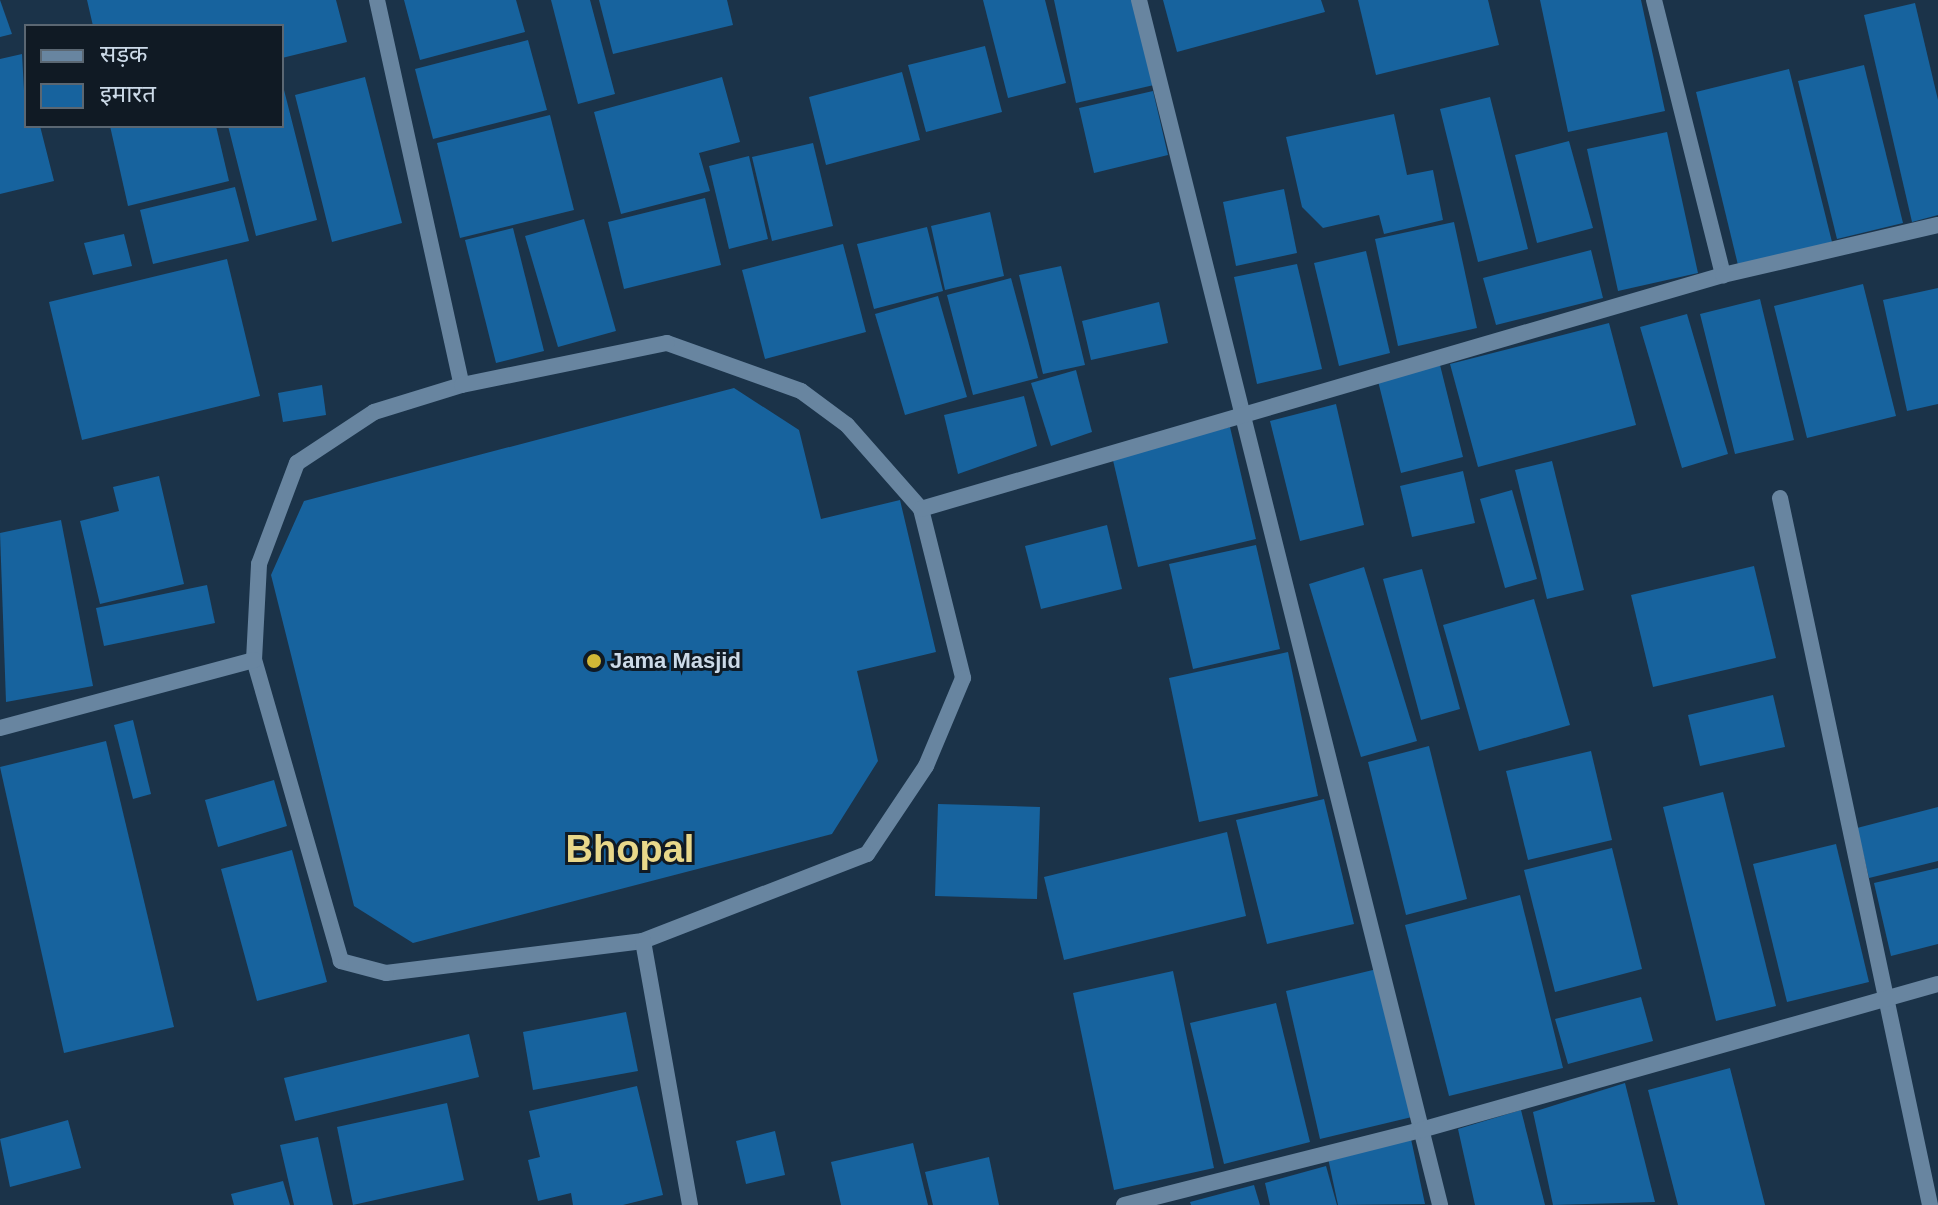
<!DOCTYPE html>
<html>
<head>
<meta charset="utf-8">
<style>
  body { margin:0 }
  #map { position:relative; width:1938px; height:1205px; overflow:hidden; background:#1b3349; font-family:Arial,"Noto Sans Devanagari",sans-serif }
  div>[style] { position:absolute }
  .building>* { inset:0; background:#17639e }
  .minor>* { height:16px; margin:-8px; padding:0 8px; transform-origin:8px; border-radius:8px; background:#6885a0 }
  .dots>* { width:22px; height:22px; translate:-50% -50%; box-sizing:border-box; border:4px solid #101a24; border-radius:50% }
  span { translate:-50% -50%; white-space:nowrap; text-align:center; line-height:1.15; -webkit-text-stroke:6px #101a24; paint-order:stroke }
  .poi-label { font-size:22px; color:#ccdae8; font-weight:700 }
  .left { translate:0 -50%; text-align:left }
  .town-label { font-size:38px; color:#e9d88a; font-weight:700 }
  .legend { position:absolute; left:24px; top:24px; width:260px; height:104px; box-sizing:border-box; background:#101a24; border:2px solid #5b6772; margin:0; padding:10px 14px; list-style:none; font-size:24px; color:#ccdae8 }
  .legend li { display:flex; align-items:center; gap:16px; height:40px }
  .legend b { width:40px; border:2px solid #5b6772 }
</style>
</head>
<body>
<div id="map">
  <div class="building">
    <i style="clip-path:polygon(0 0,12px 34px,0 37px)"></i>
    <i style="clip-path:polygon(87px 0,336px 0,347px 42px,282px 58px,282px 26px,93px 26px)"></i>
    <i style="clip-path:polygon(404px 0,516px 0,525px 32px,420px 60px)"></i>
    <i style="clip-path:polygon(551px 0,590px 0,615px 94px,578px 104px)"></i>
    <i style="clip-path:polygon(599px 0,727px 0,733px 25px,613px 54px)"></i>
    <i style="clip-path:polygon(983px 0,1045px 0,1066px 83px,1008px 98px)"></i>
    <i style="clip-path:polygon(1054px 0,1135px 0,1154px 85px,1076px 103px)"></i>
    <i style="clip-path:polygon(1163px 0,1321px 0,1325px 12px,1177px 52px)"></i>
    <i style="clip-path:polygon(1358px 0,1488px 0,1499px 45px,1376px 75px)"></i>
    <i style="clip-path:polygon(1540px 0,1641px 0,1665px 111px,1568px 132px)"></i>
    <i style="clip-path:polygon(1915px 3px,1938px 100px,1938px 215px,1912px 222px,1864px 15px)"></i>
    <i style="clip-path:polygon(528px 40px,547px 110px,433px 139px,415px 69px)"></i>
    <i style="clip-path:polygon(985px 46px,1002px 112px,926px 132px,908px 65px)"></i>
    <i style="clip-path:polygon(22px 54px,26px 126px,40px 126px,54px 181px,0 194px,0 59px)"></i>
    <i style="clip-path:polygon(1864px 65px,1903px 223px,1837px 239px,1798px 81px)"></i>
    <i style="clip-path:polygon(1789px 69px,1832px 242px,1738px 265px,1696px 92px)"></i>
    <i style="clip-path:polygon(902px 72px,920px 140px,826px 165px,809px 97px)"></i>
    <i style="clip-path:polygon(365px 77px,402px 223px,332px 242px,295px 95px)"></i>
    <i style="clip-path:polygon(722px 77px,740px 142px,699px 153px,710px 191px,621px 214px,594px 112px)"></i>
    <i style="clip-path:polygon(283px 86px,317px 220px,256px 236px,228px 126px,282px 126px)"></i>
    <i style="clip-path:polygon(1153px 91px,1168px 155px,1094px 173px,1079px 108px)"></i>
    <i style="clip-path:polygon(1490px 97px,1528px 249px,1478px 262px,1440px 109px)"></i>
    <i style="clip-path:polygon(1394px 114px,1407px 175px,1433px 170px,1443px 220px,1384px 234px,1379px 215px,1323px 228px,1302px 207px,1286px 137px)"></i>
    <i style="clip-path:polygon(550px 115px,574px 210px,460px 238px,437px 143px)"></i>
    <i style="clip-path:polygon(110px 126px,216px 126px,229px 181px,128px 206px)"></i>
    <i style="clip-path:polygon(1667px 132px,1698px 273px,1618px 291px,1587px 149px)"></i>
    <i style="clip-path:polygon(1569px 141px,1593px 228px,1537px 243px,1515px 155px)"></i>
    <i style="clip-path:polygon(813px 143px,833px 226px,772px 241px,752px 157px)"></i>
    <i style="clip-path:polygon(749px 156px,768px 239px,729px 249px,709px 166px)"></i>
    <i style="clip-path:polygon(235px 187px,249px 241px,153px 264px,140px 210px)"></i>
    <i style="clip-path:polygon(1284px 189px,1297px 253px,1236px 266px,1223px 202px)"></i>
    <i style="clip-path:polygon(705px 198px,721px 265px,624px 289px,608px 222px)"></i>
    <i style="clip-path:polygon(990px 212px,1004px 276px,945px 290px,931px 226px)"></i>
    <i style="clip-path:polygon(584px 219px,616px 331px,558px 347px,525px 236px)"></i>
    <i style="clip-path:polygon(1454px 222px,1477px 328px,1398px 346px,1375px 239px)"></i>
    <i style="clip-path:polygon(927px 227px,943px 291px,874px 309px,857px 244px)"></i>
    <i style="clip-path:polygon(513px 228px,544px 351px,496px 363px,465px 240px)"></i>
    <i style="clip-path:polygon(124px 234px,132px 266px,93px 275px,84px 243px)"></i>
    <i style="clip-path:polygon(843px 244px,866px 332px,765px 359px,742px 270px)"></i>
    <i style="clip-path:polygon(1591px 250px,1603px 298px,1496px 325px,1483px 278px)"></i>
    <i style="clip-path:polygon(1366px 251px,1390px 353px,1339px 366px,1314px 263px)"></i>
    <i style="clip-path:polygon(227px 259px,260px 396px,82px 440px,49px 302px)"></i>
    <i style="clip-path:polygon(1297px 264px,1322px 369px,1257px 384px,1234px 277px)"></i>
    <i style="clip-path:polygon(1061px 266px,1085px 365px,1043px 374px,1019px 275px)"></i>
    <i style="clip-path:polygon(1011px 278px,1038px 378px,973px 395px,947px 295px)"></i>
    <i style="clip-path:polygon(1863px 284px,1896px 416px,1807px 438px,1774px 306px)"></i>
    <i style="clip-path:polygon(1938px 288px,1938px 404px,1907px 411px,1883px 300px)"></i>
    <i style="clip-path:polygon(938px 296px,967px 397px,905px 415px,875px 314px)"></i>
    <i style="clip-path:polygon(1760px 299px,1794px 440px,1735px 454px,1700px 314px)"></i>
    <i style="clip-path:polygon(1159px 302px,1168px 343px,1091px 360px,1082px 321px)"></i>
    <i style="clip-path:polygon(1687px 314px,1728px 454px,1682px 468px,1640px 327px)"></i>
    <i style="clip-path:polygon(1609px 323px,1636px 425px,1478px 467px,1450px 364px)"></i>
    <i style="clip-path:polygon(1440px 365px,1463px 457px,1401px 473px,1378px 381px)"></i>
    <i style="clip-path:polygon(1076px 370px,1092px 432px,1051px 446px,1031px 383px)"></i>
    <i style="clip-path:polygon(322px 385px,326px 415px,283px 422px,278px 393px)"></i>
    <i style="clip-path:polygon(734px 388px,799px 430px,821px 519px,900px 500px,936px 652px,857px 671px,878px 761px,832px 834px,413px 943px,354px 906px,271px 575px,304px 501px)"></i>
    <i style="clip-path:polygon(1024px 396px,1037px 446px,958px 474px,944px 415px)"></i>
    <i style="clip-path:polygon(1336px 404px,1364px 525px,1300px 541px,1270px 421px)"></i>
    <i style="clip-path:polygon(1230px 427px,1256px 539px,1138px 567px,1112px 456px)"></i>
    <i style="clip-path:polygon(1552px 461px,1584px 590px,1547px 599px,1515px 470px)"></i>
    <i style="clip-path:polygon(1463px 471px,1475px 523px,1412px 537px,1400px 486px)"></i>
    <i style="clip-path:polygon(159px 476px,184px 584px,100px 604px,80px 521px,119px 511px,113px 487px)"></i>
    <i style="clip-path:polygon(1512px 490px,1537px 579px,1505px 588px,1480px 499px)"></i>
    <i style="clip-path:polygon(61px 520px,93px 686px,6px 702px,0 533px)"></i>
    <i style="clip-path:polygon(1107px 525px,1122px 589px,1041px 609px,1025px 546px)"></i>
    <i style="clip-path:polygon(1256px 545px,1280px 649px,1193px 669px,1169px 564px)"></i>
    <i style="clip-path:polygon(1754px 566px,1776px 658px,1653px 687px,1631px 595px)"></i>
    <i style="clip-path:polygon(1364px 567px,1417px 741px,1361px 757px,1309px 584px)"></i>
    <i style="clip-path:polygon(1422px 569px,1460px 709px,1421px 720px,1383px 579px)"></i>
    <i style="clip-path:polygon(207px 585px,215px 623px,104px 646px,96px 608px)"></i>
    <i style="clip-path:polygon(1534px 599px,1570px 725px,1479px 751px,1443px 625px)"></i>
    <i style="clip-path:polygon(1288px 652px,1318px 796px,1199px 822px,1169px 678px)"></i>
    <i style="clip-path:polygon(1773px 695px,1785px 747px,1700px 766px,1688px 715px)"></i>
    <i style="clip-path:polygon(133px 720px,151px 794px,133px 799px,114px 725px)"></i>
    <i style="clip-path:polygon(106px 741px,174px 1027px,64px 1053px,0 767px)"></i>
    <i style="clip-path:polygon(1429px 746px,1467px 899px,1406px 915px,1368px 762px)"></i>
    <i style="clip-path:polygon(1591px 751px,1612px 840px,1528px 860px,1506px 771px)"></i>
    <i style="clip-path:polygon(274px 780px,287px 826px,218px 847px,205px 800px)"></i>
    <i style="clip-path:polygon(1723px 792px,1776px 1006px,1716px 1021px,1663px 807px)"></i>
    <i style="clip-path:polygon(1324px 799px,1354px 924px,1267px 944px,1236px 820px)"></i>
    <i style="clip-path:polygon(938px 804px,1040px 807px,1037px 899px,935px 896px)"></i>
    <i style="clip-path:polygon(1938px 807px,1938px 861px,1869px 878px,1857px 828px)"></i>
    <i style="clip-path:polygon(1227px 832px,1246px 916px,1064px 960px,1044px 877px)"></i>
    <i style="clip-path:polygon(1836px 844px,1869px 982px,1787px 1002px,1753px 864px)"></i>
    <i style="clip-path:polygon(1612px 848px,1642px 969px,1555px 992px,1524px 870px)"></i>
    <i style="clip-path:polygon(292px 850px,327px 982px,257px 1001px,221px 869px)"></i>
    <i style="clip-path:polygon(1938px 868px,1938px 944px,1891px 956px,1874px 883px)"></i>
    <i style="clip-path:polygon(1520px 895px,1563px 1068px,1449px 1096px,1405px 925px)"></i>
    <i style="clip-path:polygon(1377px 969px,1412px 1117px,1320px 1139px,1286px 991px)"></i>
    <i style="clip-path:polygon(1173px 971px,1214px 1168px,1114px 1190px,1073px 993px)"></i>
    <i style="clip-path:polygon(1641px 997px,1653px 1041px,1568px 1064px,1555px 1019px)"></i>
    <i style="clip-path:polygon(1276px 1003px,1310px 1142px,1224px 1164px,1190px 1023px)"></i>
    <i style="clip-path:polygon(626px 1012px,638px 1071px,533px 1090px,523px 1032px)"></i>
    <i style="clip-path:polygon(469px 1034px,479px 1077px,295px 1121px,284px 1078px)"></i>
    <i style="clip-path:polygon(1730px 1068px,1765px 1205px,1678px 1205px,1648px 1090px)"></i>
    <i style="clip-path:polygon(1625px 1083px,1655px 1202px,1553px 1205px,1533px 1112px)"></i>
    <i style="clip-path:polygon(637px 1086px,663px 1195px,623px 1205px,573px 1205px,571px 1193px,538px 1201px,528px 1160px,540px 1157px,529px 1111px)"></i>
    <i style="clip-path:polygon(447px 1103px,464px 1180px,353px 1205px,337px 1127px)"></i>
    <i style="clip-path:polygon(1521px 1110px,1545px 1205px,1475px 1205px,1458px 1129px)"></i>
    <i style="clip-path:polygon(68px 1120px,81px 1168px,10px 1187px,0 1139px)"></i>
    <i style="clip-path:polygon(775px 1131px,785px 1175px,746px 1184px,736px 1141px)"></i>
    <i style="clip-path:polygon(318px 1137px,333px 1205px,294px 1205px,280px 1145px)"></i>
    <i style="clip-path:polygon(1411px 1139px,1425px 1204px,1338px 1205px,1328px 1158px)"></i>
    <i style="clip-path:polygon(913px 1143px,928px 1205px,841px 1205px,831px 1162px)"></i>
    <i style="clip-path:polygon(989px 1157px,999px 1205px,933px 1205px,925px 1172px)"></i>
    <i style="clip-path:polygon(1326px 1166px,1337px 1205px,1270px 1205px,1265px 1183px)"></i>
    <i style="clip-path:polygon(283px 1181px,290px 1205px,234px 1205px,231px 1194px)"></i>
    <i style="clip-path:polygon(1254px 1185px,1260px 1205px,1191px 1205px,1190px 1202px)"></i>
  </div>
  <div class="minor">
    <i style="left:377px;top:0;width:394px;rotate:77.6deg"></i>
    <i style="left:1139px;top:0;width:1242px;rotate:75.97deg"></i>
    <i style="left:1654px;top:0;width:284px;rotate:75.9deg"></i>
    <i style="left:667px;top:343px;width:142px;rotate:19.7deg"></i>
    <i style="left:801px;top:391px;width:57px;rotate:36.5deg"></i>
    <i style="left:847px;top:425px;width:112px;rotate:48.6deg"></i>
    <i style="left:921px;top:509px;width:174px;rotate:76deg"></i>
    <i style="left:963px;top:678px;width:95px;rotate:112.8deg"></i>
    <i style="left:926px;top:766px;width:106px;rotate:123.8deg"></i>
    <i style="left:867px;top:854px;width:240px;rotate:158.8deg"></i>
    <i style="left:643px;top:941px;width:259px;rotate:172.9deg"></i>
    <i style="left:386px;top:973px;width:47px;rotate:-165.1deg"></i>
    <i style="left:341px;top:961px;width:313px;rotate:-106.1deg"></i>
    <i style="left:254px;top:660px;width:96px;rotate:-87deg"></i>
    <i style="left:259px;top:564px;width:108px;rotate:-69.4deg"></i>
    <i style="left:297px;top:463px;width:92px;rotate:-33.5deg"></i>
    <i style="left:374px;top:412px;width:92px;rotate:-17.1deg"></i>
    <i style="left:462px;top:385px;width:209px;rotate:-11.6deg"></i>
    <i style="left:1780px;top:498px;width:723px;rotate:78.02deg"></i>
    <i style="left:921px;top:509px;width:835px;rotate:-16.27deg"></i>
    <i style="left:1723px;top:275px;width:221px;rotate:-13.1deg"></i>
    <i style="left:0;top:728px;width:263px;rotate:-15deg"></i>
    <i style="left:643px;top:941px;width:268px;rotate:79.9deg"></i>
    <i style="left:1124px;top:1205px;width:306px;rotate:-14.2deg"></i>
    <i style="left:1421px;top:1130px;width:537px;rotate:-15.77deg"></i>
  </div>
  <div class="dots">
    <i style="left:594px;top:661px;background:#d1b736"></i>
  </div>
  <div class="poi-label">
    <span class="left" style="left:610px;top:661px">Jama Masjid</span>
  </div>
  <div class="town-label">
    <span style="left:630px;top:850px">Bhopal</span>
  </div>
  <ul class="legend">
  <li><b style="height:10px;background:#6885a0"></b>सड़क</li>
  <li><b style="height:22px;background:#17639e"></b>इमारत</li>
  </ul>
</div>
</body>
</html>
